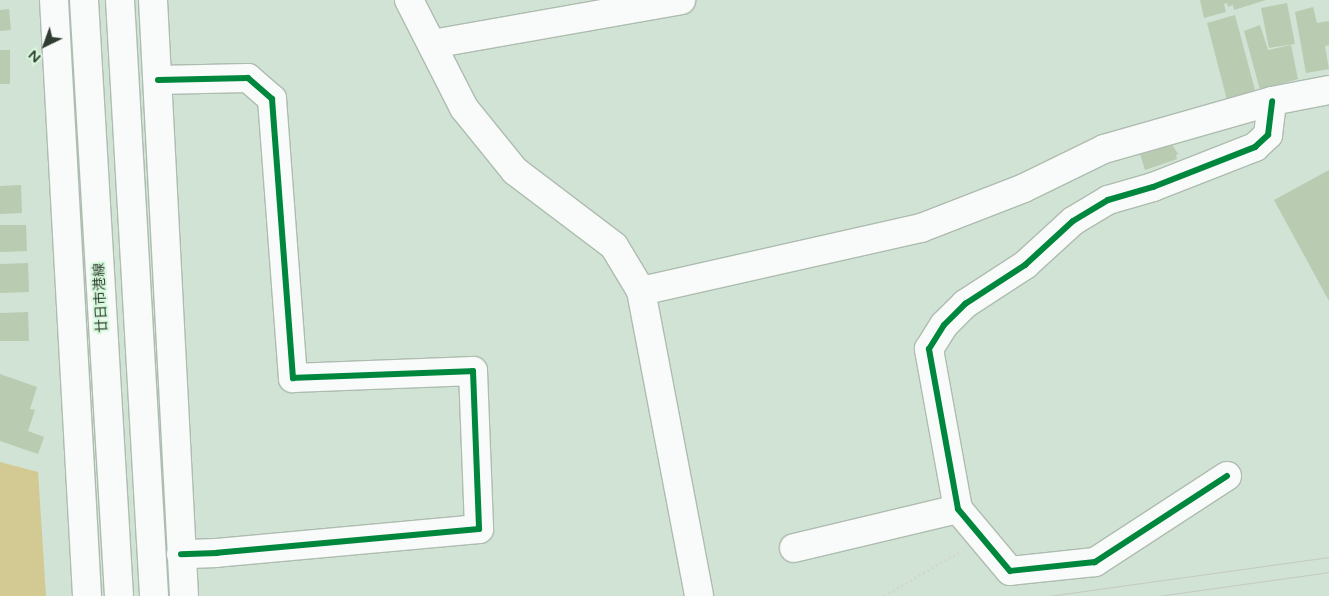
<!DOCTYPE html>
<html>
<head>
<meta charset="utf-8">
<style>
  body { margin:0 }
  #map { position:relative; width:1329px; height:596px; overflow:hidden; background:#d1e3d4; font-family:"Varela Round","Noto Sans JP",sans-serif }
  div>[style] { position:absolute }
  .green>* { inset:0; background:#d2c993 }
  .building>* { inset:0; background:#b9cbb1 }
  .path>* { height:3px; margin-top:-1.5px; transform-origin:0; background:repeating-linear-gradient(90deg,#d2d8d3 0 2.5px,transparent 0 5px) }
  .roads { filter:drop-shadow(1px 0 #aebcb0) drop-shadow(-1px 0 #aebcb0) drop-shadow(0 1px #aebcb0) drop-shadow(0 -1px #aebcb0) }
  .minor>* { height:28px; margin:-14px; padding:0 14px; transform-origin:14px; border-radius:14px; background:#f8fbf9 }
  .major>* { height:28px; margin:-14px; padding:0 14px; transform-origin:14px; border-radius:14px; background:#f8fbf9 }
  .tram>* { height:1px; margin:-0.5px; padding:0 0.5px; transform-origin:0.5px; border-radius:0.5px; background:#c4c9c5 }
  .cycleway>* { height:6px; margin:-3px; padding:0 3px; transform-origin:3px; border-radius:3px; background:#00873e }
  span { translate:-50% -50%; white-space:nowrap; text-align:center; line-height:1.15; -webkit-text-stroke:4px #d6f8db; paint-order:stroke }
  .street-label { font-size:14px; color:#2f3c31 }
  .north { position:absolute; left:20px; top:20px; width:50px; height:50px; -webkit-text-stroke:4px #d6f8db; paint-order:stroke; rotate:222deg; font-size:14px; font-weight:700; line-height:20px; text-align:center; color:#2f3c31 }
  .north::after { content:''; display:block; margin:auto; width:18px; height:22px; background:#2f3c31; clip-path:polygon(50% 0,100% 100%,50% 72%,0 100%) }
</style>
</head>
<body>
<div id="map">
  <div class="green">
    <i style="clip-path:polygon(0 462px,38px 472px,46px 596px,0 596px)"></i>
  </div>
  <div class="building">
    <i style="clip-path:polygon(1200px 0,1266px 0,1234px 10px,1233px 5px,1228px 7px,1227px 3px,1224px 4px,1226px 12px,1204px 18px)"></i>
    <i style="clip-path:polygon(1287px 3px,1295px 44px,1269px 48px,1261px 8px)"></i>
    <i style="clip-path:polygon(1313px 7px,1317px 23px,1329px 21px,1329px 45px,1325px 46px,1329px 69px,1306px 73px,1295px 12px)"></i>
    <i style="clip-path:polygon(9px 9px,11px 30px,0 31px,0 10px)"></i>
    <i style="clip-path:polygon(1235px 15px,1255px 90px,1227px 100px,1207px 23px)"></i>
    <i style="clip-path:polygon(1260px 25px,1268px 50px,1291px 45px,1298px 79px,1260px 90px,1244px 31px)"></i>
    <i style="clip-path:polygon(0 50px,10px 50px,10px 84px,0 84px)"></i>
    <i style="clip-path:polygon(1171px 143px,1178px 154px,1176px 155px,1177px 159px,1145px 170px,1140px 154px)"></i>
    <i style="clip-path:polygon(1329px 170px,1329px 301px,1274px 200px)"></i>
    <i style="clip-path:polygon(21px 185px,22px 213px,0 214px,0 186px)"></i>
    <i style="clip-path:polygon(0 225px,26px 225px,27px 251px,0 252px)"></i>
    <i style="clip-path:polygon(28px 263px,29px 292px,0 293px,0 264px)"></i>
    <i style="clip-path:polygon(28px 312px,29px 341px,0 341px,0 313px)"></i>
    <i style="clip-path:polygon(0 374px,37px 387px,30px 409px,35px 410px,28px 431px,44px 437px,38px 454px,0 441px)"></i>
  </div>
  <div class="path">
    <i style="left:884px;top:596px;width:87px;rotate:-30.4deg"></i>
  </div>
  <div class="roads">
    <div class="minor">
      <i style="left:409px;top:0;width:121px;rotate:63deg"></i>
      <i style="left:464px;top:108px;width:81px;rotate:51deg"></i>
      <i style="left:515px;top:171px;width:124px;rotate:37.1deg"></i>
      <i style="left:614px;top:246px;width:52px;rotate:59deg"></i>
      <i style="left:641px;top:291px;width:310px;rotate:79.2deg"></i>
      <i style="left:432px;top:44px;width:253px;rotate:-10deg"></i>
      <i style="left:158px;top:80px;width:90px;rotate:-1.3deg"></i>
      <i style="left:248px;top:78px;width:32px;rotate:41deg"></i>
      <i style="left:272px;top:99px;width:280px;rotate:85.7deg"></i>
      <i style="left:293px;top:378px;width:180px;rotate:-2.2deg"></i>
      <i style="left:473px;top:371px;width:158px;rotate:87.8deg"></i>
      <i style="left:479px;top:529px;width:263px;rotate:174.8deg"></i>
      <i style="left:217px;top:553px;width:36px;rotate:178deg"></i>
      <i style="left:641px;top:291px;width:287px;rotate:-12.7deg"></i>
      <i style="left:921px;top:228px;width:110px;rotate:-21.2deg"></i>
      <i style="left:1024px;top:188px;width:89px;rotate:-26deg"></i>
      <i style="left:1104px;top:149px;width:175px;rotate:-15.9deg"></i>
      <i style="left:1272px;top:101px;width:58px;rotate:-10.9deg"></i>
      <i style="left:1227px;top:476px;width:158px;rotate:146.9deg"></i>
      <i style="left:1095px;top:562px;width:85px;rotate:174deg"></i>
      <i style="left:1010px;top:571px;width:81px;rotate:-130deg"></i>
      <i style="left:958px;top:509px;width:163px;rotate:-100.3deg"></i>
      <i style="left:929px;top:349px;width:28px;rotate:-58deg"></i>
      <i style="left:944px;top:325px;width:30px;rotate:-45deg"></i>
      <i style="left:965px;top:304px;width:72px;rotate:-33deg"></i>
      <i style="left:1025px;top:265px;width:65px;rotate:-42.5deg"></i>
      <i style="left:1073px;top:221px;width:41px;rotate:-31deg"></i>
      <i style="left:1108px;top:200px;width:47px;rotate:-16.1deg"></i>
      <i style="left:1153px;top:187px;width:110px;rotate:-21.4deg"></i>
      <i style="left:1255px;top:147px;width:18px;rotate:-43deg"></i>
      <i style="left:1268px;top:135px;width:34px;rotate:-83deg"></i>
      <i style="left:794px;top:548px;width:169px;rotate:-13.4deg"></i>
    </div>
    <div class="major">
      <i style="left:54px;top:0;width:597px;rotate:86.83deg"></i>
      <i style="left:84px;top:0;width:597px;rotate:86.64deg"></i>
      <i style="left:120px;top:0;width:597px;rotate:86.73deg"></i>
      <i style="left:153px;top:0;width:597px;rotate:87.02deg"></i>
    </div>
  </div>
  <div class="tram">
    <i style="left:1048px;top:596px;width:284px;rotate:-7.9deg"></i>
    <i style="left:1158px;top:596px;width:173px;rotate:-8deg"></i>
  </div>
  <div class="cycleway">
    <i style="left:158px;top:80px;width:90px;rotate:-1.3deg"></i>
    <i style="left:248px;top:78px;width:32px;rotate:41deg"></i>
    <i style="left:272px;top:99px;width:280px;rotate:85.7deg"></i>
    <i style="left:293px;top:378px;width:180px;rotate:-2.2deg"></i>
    <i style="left:473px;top:371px;width:158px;rotate:87.8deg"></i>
    <i style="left:479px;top:529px;width:263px;rotate:174.8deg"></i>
    <i style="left:217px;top:553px;width:36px;rotate:178deg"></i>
    <i style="left:1227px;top:476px;width:158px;rotate:146.9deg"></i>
    <i style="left:1095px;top:562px;width:85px;rotate:174deg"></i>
    <i style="left:1010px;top:571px;width:81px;rotate:-130deg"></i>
    <i style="left:958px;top:509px;width:163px;rotate:-100.3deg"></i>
    <i style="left:929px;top:349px;width:28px;rotate:-58deg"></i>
    <i style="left:944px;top:325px;width:30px;rotate:-45deg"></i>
    <i style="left:965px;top:304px;width:72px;rotate:-33deg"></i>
    <i style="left:1025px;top:265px;width:65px;rotate:-42.5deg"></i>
    <i style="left:1073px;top:221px;width:41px;rotate:-31deg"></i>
    <i style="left:1108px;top:200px;width:47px;rotate:-16.1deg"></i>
    <i style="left:1153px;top:187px;width:110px;rotate:-21.4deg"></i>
    <i style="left:1255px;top:147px;width:18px;rotate:-43deg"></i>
    <i style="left:1268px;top:135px;width:34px;rotate:-83deg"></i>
  </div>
  <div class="street-label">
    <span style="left:101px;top:298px;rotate:-93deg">廿日市港線</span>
  </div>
  <div class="north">N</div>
</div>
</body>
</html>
